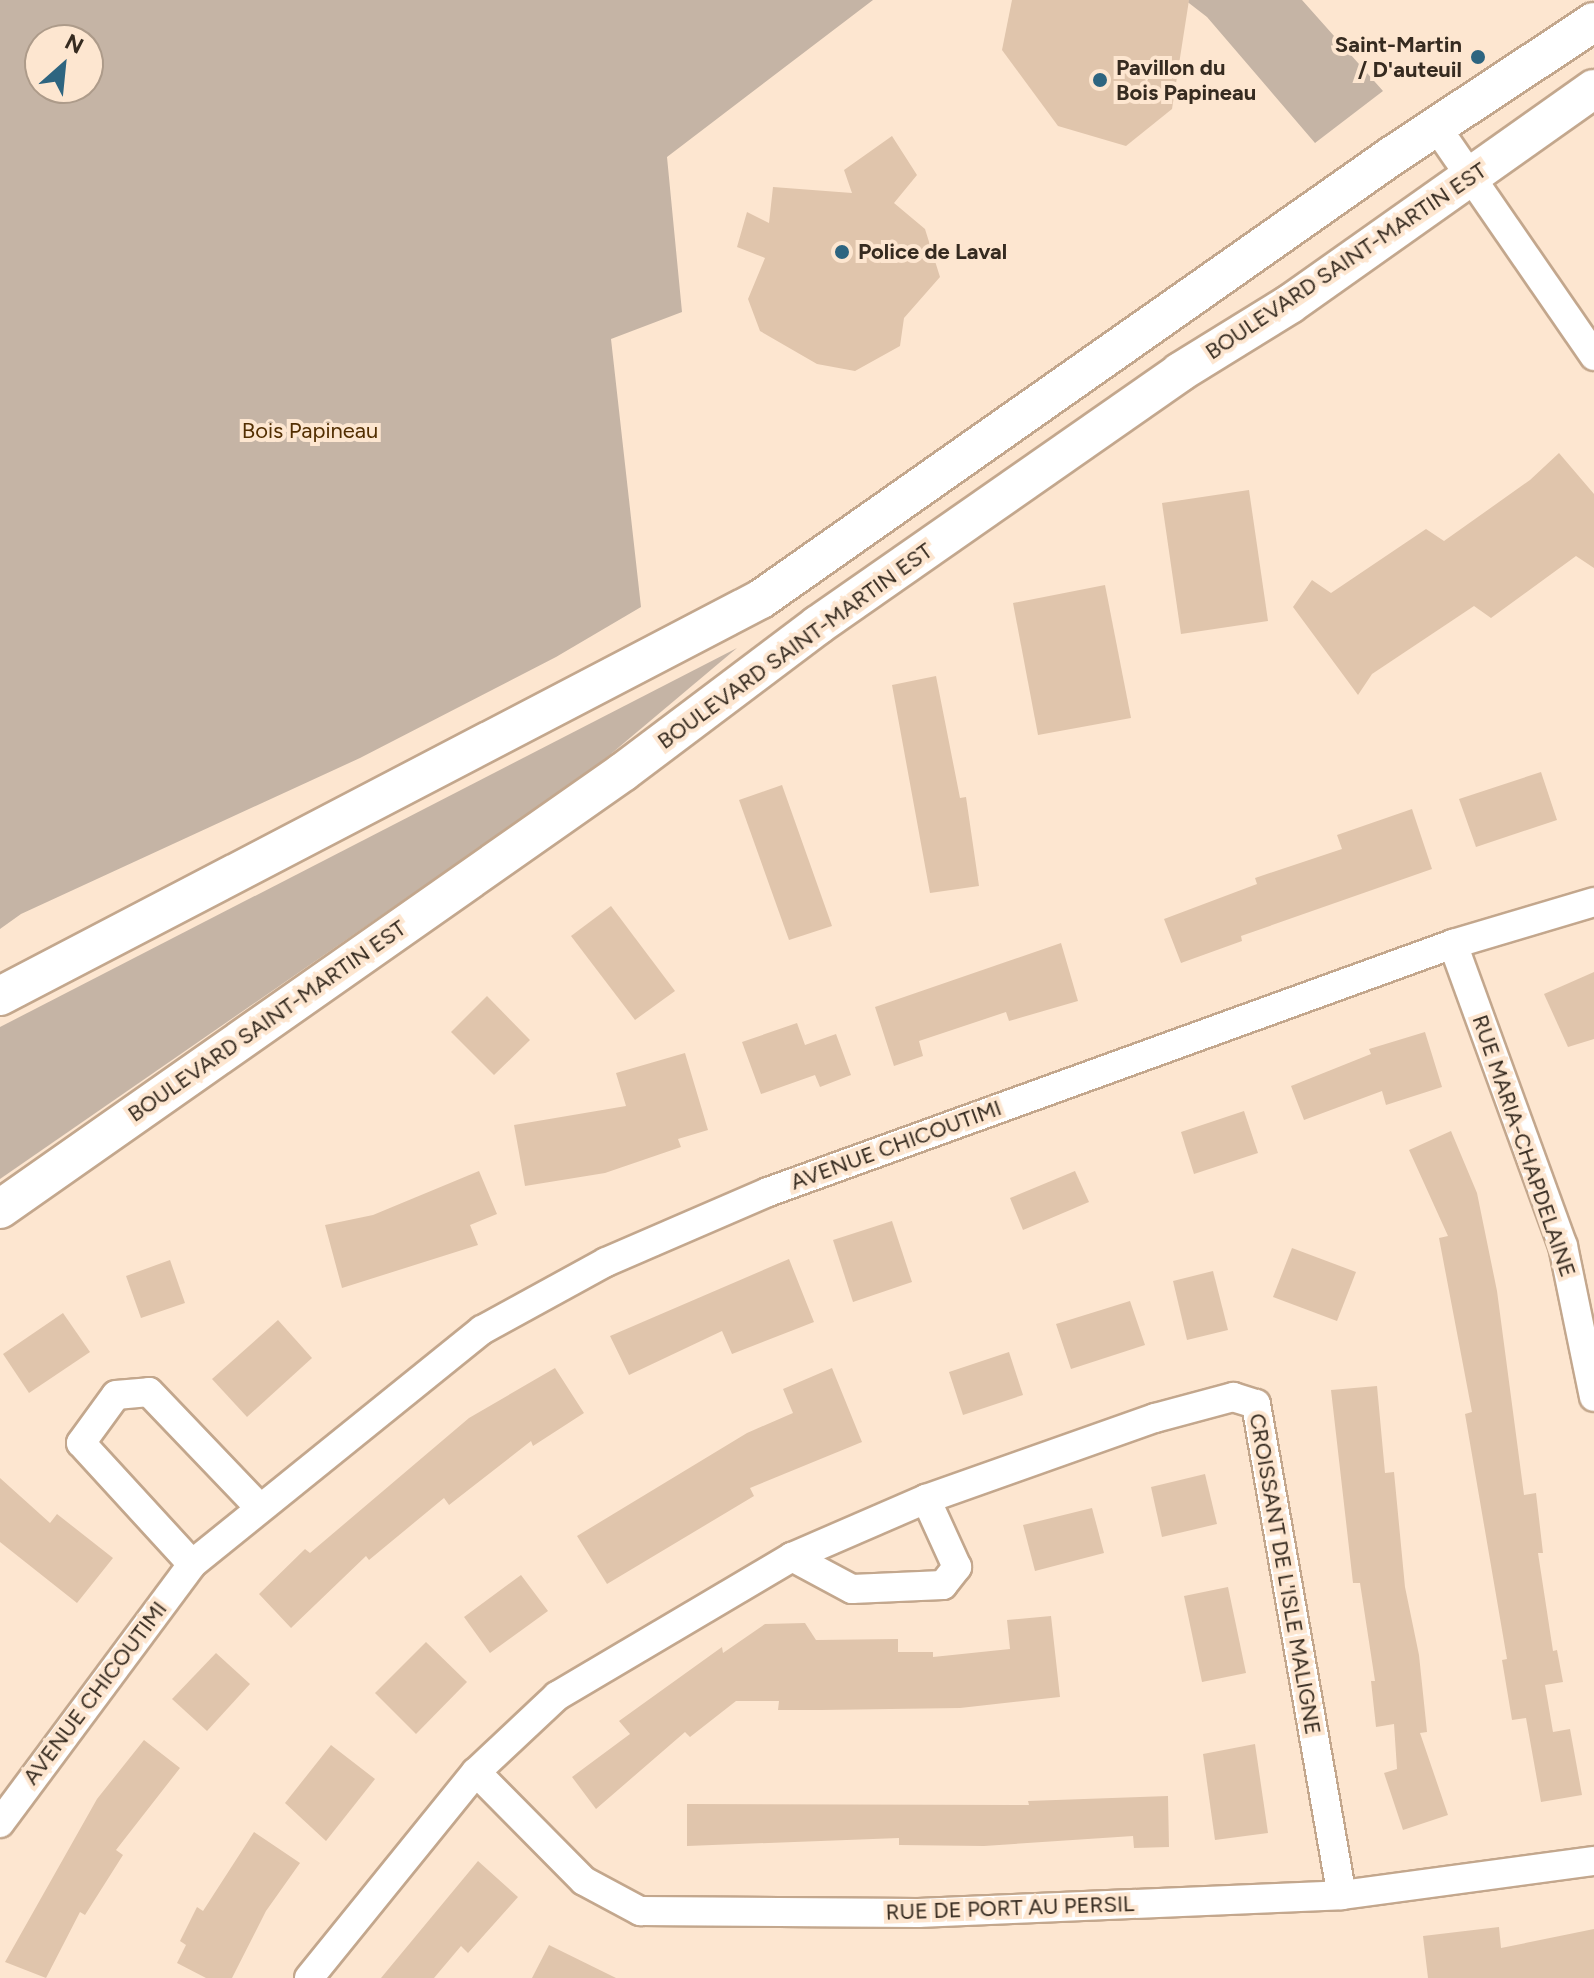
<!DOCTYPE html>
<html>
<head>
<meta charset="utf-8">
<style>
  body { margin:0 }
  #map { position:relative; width:1594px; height:1978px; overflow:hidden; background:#fde6d0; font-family:Figtree,sans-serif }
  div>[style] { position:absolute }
  .green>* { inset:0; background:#c5b4a5 }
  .building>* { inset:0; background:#e0c5ac }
  .roads { filter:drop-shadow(2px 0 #c3a78d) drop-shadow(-2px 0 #c3a78d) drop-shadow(0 2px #c3a78d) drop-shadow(0 -2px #c3a78d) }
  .street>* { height:28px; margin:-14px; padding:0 14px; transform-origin:14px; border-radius:14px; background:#fff }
  .secondary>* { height:38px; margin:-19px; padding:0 19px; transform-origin:19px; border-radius:19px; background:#fff }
  .dots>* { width:22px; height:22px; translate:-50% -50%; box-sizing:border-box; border:4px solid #fde6d0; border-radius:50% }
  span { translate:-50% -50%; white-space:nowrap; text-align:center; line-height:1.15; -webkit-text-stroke:8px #fde6d0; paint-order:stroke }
  .poi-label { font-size:22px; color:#362b20; font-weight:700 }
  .right { translate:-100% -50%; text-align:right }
  .left { translate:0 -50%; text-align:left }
  .street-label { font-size:22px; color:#362b20 }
  .park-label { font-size:22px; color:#522e01 }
  .north { position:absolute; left:24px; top:24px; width:80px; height:80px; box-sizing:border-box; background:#fde6d0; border:2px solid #ad9b8a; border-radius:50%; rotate:27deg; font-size:22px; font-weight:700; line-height:32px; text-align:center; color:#362b20 }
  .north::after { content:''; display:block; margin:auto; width:28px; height:36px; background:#2e6580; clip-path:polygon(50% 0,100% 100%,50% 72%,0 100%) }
</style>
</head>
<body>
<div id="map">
  <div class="green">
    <i style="clip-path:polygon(evenodd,0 0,873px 0,667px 157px,682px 312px,611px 339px,641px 607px,556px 657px,360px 758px,21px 914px,0 929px,0 0,40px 40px,88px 40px,88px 88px,40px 88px,40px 40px)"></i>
    <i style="clip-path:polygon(1185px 0,1302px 0,1383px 91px,1315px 143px,1207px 17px)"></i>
    <i style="clip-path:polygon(737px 648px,593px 769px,0 1179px,0 1027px)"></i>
  </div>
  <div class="building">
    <i style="clip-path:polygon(1012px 0,1189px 0,1172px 109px,1126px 146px,1058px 126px,1002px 50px)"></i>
    <i style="clip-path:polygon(892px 136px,917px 175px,894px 203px,925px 229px,940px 277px,904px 318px,900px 346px,855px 371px,817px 364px,760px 331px,748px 299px,765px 258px,737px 247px,747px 212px,769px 223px,773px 187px,852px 193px,844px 170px)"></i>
    <i style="clip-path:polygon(1559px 453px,1594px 494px,1594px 568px,1576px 556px,1491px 618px,1474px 606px,1372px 674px,1358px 695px,1293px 607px,1312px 580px,1331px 593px,1426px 529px,1444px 541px,1530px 480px)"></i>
    <i style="clip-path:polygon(1249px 490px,1268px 621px,1181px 634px,1162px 503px)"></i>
    <i style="clip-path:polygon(1105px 585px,1131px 718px,1038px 735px,1013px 603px)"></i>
    <i style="clip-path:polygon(936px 676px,960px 798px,966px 797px,979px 886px,930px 893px,892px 685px)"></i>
    <i style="clip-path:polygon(1541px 772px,1557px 820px,1476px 847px,1459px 799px)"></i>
    <i style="clip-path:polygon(782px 785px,832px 926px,789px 940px,739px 800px)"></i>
    <i style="clip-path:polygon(1412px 809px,1432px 869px,1241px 936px,1242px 941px,1181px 963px,1164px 919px,1257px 884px,1255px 878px,1342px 849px,1337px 835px)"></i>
    <i style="clip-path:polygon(611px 906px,675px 991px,635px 1020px,571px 936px)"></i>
    <i style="clip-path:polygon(1061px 943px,1078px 1001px,1009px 1021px,1006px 1012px,919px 1041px,923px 1056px,894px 1066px,875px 1007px)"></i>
    <i style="clip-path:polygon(1594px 972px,1594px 1039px,1568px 1047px,1544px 994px)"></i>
    <i style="clip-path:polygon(487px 996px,530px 1040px,494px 1075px,451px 1032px)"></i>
    <i style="clip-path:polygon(797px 1023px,805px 1045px,836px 1034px,851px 1075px,820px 1087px,815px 1075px,761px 1094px,742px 1042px)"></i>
    <i style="clip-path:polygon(1425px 1032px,1442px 1087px,1386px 1105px,1382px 1091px,1304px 1120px,1291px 1086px,1371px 1054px,1369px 1049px)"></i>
    <i style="clip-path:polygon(685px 1053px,708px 1130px,678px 1139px,681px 1147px,605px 1173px,525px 1186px,514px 1125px,626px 1106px,616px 1073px)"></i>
    <i style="clip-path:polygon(1244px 1111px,1258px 1153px,1194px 1174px,1181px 1132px)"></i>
    <i style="clip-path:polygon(1451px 1131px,1477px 1193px,1497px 1291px,1524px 1495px,1536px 1493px,1543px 1553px,1538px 1553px,1553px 1651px,1557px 1650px,1563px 1682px,1545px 1685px,1553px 1732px,1570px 1729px,1582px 1795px,1541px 1802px,1526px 1718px,1512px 1720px,1502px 1660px,1507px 1659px,1465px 1414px,1472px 1412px,1439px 1238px,1448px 1236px,1409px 1150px)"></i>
    <i style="clip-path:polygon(479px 1171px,497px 1214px,470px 1225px,478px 1245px,342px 1288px,325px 1225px,373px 1215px)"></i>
    <i style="clip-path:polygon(1075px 1171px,1089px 1202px,1023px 1230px,1010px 1198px)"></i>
    <i style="clip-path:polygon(892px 1221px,912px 1282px,853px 1302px,833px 1240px)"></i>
    <i style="clip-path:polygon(1292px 1248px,1356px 1272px,1337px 1321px,1273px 1297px)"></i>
    <i style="clip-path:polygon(789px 1259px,814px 1322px,732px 1354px,722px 1331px,629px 1375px,610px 1336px)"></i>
    <i style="clip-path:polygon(170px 1260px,185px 1303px,141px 1318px,126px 1276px)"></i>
    <i style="clip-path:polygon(1213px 1271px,1228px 1330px,1187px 1340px,1173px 1281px)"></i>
    <i style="clip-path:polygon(1130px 1301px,1145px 1345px,1071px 1369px,1056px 1324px)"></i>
    <i style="clip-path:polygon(63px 1313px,90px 1352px,29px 1393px,3px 1354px)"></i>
    <i style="clip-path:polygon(278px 1320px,312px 1358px,247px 1417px,212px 1379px)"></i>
    <i style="clip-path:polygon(1009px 1352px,1023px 1395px,963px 1415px,949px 1372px)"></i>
    <i style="clip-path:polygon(555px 1368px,584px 1413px,533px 1446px,531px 1441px,449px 1505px,444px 1498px,369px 1560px,366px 1556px,291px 1628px,259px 1594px,305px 1549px,310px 1553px,469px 1418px)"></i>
    <i style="clip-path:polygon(832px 1368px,862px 1442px,750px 1488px,754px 1496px,607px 1584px,577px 1536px,747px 1433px,793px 1413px,783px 1389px)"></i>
    <i style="clip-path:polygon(1377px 1386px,1385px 1473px,1394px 1472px,1405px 1587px,1419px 1655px,1427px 1732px,1420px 1733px,1448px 1815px,1403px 1830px,1384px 1773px,1397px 1769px,1394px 1724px,1376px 1727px,1371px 1681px,1375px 1681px,1360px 1583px,1353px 1583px,1331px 1390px)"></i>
    <i style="clip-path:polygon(1205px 1474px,1217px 1524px,1162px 1537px,1151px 1487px)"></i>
    <i style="clip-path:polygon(0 1478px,50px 1523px,57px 1514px,113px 1558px,77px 1603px,0 1542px)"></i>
    <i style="clip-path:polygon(1092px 1508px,1104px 1553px,1035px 1571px,1023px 1525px)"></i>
    <i style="clip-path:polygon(521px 1575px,548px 1611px,490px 1653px,464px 1617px)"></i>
    <i style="clip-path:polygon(1228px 1587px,1246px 1673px,1202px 1682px,1184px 1596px)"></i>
    <i style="clip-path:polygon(1051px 1616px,1060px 1697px,960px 1708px,821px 1710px,778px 1710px,779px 1701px,736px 1701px,690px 1737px,685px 1732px,596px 1809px,572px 1777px,630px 1734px,619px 1721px,722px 1647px,723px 1653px,765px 1624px,805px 1623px,816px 1640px,898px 1639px,898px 1652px,933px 1652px,933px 1657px,1010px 1649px,1007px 1620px)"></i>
    <i style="clip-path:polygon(426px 1642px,467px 1682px,416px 1734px,375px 1693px)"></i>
    <i style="clip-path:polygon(216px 1653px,250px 1684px,207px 1731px,172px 1699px)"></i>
    <i style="clip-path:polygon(144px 1740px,180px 1768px,116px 1850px,123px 1855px,85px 1915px,80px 1912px,46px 1978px,5px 1962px,97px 1799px)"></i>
    <i style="clip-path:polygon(1255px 1744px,1268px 1833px,1215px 1840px,1203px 1754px)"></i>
    <i style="clip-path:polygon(331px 1745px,375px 1779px,326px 1841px,285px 1803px)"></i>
    <i style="clip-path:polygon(1168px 1796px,1169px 1847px,1134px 1848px,1133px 1836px,984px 1846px,899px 1845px,899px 1838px,687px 1846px,687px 1804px,1029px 1805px,1028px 1801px)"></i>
    <i style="clip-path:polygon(254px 1832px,300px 1863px,266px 1911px,232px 1978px,206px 1978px,177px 1963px,186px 1945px,180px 1941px,197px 1907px,203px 1911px)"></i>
    <i style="clip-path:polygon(478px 1861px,518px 1897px,468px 1953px,461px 1946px,434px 1978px,381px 1978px)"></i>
    <i style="clip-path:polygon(1499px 1927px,1501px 1948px,1594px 1929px,1594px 1978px,1428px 1978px,1423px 1936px)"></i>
    <i style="clip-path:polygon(549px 1945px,616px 1978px,532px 1978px)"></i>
  </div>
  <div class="roads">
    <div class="street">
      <i style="left:1437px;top:128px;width:277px;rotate:55.4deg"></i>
      <i style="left:1453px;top:944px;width:321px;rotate:70deg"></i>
      <i style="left:1563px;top:1246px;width:154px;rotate:78.4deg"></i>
      <i style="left:792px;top:1557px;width:68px;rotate:28.1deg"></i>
      <i style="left:852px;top:1589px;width:91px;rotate:-2.5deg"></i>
      <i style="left:943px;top:1585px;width:23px;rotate:-52deg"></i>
      <i style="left:957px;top:1567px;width:75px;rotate:-114.5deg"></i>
      <i style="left:192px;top:1564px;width:164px;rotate:-132.5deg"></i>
      <i style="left:81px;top:1443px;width:59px;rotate:-53.9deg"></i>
      <i style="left:116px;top:1395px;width:33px;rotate:-5deg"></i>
      <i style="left:149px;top:1392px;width:159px;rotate:46.3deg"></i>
      <i style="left:476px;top:1772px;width:153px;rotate:45.3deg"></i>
      <i style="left:584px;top:1881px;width:64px;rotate:28.2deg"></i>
      <i style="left:640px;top:1911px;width:278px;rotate:0.4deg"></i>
      <i style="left:918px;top:1913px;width:424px;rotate:-2.4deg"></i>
      <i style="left:1342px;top:1895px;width:254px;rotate:-7.7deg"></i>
      <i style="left:0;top:1823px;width:322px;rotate:-53.4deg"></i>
      <i style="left:192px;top:1564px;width:373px;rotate:-38.9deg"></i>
      <i style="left:482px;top:1330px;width:141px;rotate:-28.7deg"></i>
      <i style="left:606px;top:1262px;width:176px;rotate:-23.4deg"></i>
      <i style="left:768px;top:1192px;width:729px;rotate:-19.9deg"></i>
      <i style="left:1453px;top:944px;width:147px;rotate:-16.6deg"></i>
      <i style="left:309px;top:1978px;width:265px;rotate:-51deg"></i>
      <i style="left:476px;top:1772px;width:111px;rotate:-43.2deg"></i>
      <i style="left:557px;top:1696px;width:273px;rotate:-30.6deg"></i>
      <i style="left:792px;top:1557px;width:146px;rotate:-23.4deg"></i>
      <i style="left:926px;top:1499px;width:243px;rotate:-19.5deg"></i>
      <i style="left:1155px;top:1418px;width:81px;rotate:-15.1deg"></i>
      <i style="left:1233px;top:1397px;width:24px;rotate:17deg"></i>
      <i style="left:1256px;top:1404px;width:498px;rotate:80.1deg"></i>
    </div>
    <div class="secondary">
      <i style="left:0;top:996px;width:858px;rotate:-27.55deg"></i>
      <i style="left:761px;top:599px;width:772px;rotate:-35.09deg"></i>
      <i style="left:1393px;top:155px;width:241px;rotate:-33.5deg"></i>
      <i style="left:0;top:1209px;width:761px;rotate:-35.05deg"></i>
      <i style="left:623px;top:772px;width:244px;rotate:-37deg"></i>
      <i style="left:818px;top:625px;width:442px;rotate:-34.9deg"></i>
      <i style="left:1180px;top:372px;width:129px;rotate:-31.7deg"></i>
      <i style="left:1290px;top:304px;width:372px;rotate:-35.3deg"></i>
    </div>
  </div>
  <div class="dots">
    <i style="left:1478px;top:57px;background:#2e6580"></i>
    <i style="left:1100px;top:80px;background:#2e6580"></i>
    <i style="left:842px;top:252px;background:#2e6580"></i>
  </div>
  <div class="poi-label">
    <span class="right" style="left:1462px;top:57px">Saint-Martin<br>/ D'auteuil</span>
    <span class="left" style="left:1116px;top:80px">Pavillon du<br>Bois Papineau</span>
    <span class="left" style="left:858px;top:252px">Police de Laval</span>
  </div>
  <div class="street-label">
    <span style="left:1346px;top:261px;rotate:-34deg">BOULEVARD SAINT-MARTIN EST</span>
    <span style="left:795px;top:646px;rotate:-36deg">BOULEVARD SAINT-MARTIN EST</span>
    <span style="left:267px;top:1021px;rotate:-35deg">BOULEVARD SAINT-MARTIN EST</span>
    <span style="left:896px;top:1145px;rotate:-20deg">AVENUE CHICOUTIMI</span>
    <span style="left:1524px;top:1146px;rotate:71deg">RUE MARIA-CHAPDELAINE</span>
    <span style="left:1285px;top:1574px;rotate:80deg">CROISSANT DE L'ISLE MALIGNE</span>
    <span style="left:95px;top:1693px;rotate:-53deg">AVENUE CHICOUTIMI</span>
    <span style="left:1010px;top:1908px;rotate:-2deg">RUE DE PORT AU PERSIL</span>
  </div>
  <div class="park-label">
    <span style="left:310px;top:431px">Bois Papineau</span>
  </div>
  <div class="north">N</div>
</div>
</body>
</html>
